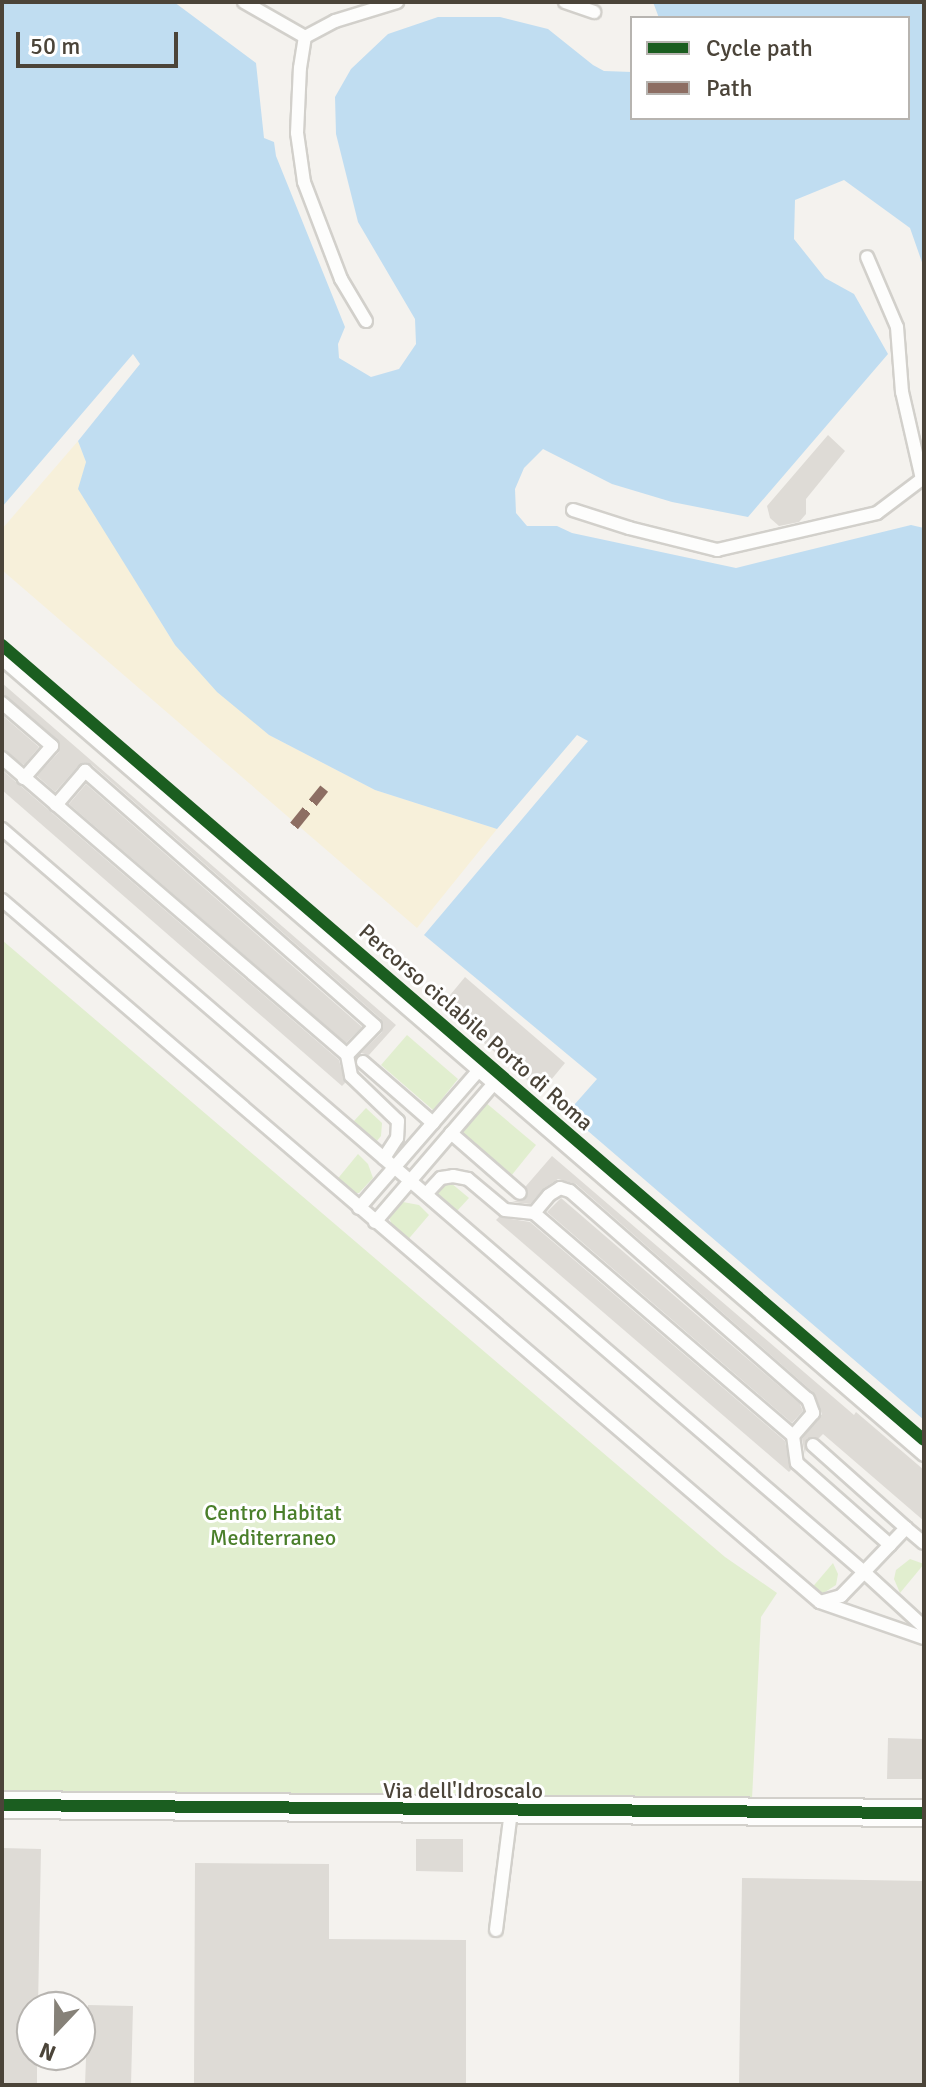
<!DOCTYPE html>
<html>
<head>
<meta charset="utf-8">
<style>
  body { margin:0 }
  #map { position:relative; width:926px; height:2087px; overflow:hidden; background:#f4f2ee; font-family:Signika,sans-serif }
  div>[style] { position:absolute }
  .green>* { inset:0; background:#e1eecf }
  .sand>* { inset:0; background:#f7f0da }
  .water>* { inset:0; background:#c0ddf1 }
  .building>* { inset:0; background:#dedbd6 }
  .roads { filter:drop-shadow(2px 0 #d2d0cb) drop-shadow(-2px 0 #d2d0cb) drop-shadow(0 2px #d2d0cb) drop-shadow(0 -2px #d2d0cb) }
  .service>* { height:12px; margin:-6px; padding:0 6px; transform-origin:6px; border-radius:6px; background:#fdfdfc }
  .minor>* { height:26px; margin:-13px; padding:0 13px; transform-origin:13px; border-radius:13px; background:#fdfdfc }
  .quiet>* { height:10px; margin-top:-5px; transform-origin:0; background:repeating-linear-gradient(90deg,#8d6e63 0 20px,transparent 0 30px) }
  .cycleway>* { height:12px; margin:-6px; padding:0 6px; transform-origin:6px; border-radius:6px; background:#1b5e20 }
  span { translate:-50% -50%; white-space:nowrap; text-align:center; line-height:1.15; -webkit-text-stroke:6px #fff; paint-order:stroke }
  .street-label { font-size:22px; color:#4b4439 }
  .park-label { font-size:22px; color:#4a7f2a }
  .frame { position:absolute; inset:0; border:4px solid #4b4439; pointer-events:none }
  .legend { position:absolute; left:630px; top:16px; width:280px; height:104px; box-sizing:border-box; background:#fff; border:2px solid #b7b4b0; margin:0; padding:10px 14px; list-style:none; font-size:24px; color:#4b4439 }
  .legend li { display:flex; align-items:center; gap:16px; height:40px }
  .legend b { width:40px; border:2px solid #b7b4b0 }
  .north { position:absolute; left:16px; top:1991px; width:80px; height:80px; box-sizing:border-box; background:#fff; border:2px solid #b7b4b0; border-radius:50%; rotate:202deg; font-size:22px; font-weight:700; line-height:32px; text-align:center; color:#4b4439 }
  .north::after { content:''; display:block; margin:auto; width:28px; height:36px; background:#868178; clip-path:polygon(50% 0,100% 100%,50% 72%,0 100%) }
  .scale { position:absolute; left:16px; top:32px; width:162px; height:36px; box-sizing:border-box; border:4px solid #4b4439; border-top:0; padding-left:10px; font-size:24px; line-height:28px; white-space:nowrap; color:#4b4439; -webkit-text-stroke:6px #fff; paint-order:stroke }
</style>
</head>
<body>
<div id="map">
  <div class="green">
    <i style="clip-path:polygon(2px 940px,725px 1557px,777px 1593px,761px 1617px,752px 1799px,2px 1794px)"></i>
    <i style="clip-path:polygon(407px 1035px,458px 1079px,433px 1110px,381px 1065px)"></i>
    <i style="clip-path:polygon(485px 1102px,536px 1145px,511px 1176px,458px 1132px)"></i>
    <i style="clip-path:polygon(366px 1108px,382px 1123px,381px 1136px,376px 1142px,353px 1122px)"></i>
    <i style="clip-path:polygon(358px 1154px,368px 1164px,373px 1178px,359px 1193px,349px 1193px,335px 1182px)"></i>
    <i style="clip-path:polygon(451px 1183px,469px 1198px,457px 1211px,433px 1191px)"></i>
    <i style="clip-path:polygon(403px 1202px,419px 1205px,429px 1215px,406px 1242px,394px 1231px,389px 1217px)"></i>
    <i style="clip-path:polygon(910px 1559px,924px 1564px,900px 1593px,894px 1579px,896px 1570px)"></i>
    <i style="clip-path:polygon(833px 1563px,838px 1574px,836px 1585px,822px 1594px,810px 1590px)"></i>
  </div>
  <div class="sand">
    <i style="clip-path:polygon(78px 441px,86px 462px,79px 489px,175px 645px,269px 735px,375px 790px,497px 829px,417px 928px,2px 570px,2px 529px)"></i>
  </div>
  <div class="water">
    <i style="clip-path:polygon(2px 2px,174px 2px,256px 63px,264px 138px,274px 142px,276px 156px,345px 327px,338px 344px,339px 358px,371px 377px,399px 369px,416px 344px,415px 319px,358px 222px,336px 134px,335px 97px,351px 69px,388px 34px,438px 17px,500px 17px,548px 29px,593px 65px,604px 71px,632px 72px,632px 118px,908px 118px,908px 18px,659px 18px,653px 2px,924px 2px,924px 268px,910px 228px,844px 180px,795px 200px,794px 239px,825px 278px,854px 294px,888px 354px,748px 517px,672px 502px,612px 484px,543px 449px,524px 468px,515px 489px,516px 513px,527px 526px,557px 526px,572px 533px,736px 568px,911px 525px,924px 528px,924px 1420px,567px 1113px,597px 1079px,424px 935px,588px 741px,577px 735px,497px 829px,375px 790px,269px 735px,217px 692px,175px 645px,78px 489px,86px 462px,78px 441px,140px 364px,133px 354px,2px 507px)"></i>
  </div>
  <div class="building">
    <i style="clip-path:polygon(828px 435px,845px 451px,806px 499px,806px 514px,799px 522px,779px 526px,770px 518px,767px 506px)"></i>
    <i style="clip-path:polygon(2px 683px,396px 1025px,369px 1055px,361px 1053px,382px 1032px,381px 1019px,91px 764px,79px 765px,55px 792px,37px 776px,59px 752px,60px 742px,2px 694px)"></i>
    <i style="clip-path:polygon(2px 715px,39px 747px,24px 765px,2px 749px)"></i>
    <i style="clip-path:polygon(2px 770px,339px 1060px,345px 1083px,342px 1086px,2px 790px)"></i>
    <i style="clip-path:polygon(86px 784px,362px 1027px,346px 1043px,69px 804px)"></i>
    <i style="clip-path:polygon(465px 977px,565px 1063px,541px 1092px,441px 1006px)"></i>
    <i style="clip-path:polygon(552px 1156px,854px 1415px,856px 1412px,924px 1470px,924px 1521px,823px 1434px,819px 1438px,807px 1438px,805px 1454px,802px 1439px,822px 1414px,814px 1393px,576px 1184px,558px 1179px,544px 1188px,530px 1204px,512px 1202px,527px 1198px,526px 1186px)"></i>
    <i style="clip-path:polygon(561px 1198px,800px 1404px,803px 1411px,792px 1423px,547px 1212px)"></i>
    <i style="clip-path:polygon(499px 1217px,530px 1222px,785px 1441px,791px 1470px,789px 1472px,496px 1220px)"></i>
    <i style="clip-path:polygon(888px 1738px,924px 1739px,924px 1779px,887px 1779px)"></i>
    <i style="clip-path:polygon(416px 1839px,463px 1839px,463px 1872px,416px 1871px)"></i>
    <i style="clip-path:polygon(2px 1848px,41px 1849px,38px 2007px,32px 2007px,32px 2055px,37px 2055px,37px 2085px,2px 2085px)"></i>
    <i style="clip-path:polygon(195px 1863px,329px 1864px,329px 1939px,466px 1940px,466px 2085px,194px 2085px)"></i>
    <i style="clip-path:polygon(742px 1878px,924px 1881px,924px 2085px,739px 2085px)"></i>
    <i style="clip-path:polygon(88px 2005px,133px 2006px,131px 2085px,85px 2085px)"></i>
  </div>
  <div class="roads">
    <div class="service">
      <i style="left:244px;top:2px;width:70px;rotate:29.8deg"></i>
      <i style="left:565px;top:2px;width:31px;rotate:19deg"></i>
      <i style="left:366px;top:321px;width:49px;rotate:-120.8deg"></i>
      <i style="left:341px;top:279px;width:104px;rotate:-110.9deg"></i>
      <i style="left:304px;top:182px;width:49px;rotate:-98.1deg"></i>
      <i style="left:297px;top:133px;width:65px;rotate:-87.4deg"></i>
      <i style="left:300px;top:68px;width:31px;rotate:-81deg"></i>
      <i style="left:305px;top:37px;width:34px;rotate:-28deg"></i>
      <i style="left:335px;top:21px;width:65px;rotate:-17deg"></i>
      <i style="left:573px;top:510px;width:59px;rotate:17.8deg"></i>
      <i style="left:629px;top:528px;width:91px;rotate:14deg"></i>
      <i style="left:717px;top:550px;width:164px;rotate:-13deg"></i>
      <i style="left:877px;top:513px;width:56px;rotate:-37.1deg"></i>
      <i style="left:922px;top:479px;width:89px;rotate:-102.9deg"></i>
      <i style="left:902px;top:392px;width:65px;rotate:-94.4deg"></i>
      <i style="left:897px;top:327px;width:76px;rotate:-113.2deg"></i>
      <i style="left:2px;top:659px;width:1218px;rotate:40.81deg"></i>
      <i style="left:2px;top:703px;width:66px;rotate:40.7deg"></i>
      <i style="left:52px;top:746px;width:43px;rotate:131.2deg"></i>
      <i style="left:2px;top:758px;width:455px;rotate:40.7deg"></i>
      <i style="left:347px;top:1055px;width:21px;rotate:79deg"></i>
      <i style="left:351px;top:1076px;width:65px;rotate:43.8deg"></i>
      <i style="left:398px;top:1121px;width:17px;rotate:93deg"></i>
      <i style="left:397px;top:1138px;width:24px;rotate:123deg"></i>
      <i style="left:56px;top:805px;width:45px;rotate:-49.5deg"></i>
      <i style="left:85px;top:771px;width:386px;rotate:41.3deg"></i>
      <i style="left:375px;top:1026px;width:40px;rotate:134deg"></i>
      <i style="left:2px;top:829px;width:1138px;rotate:40.76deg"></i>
      <i style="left:864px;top:1572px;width:61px;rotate:-46.3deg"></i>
      <i style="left:906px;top:1528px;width:23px;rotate:40deg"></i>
      <i style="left:2px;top:900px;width:1078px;rotate:40.64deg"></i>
      <i style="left:820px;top:1602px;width:110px;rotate:19.1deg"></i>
      <i style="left:363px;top:1062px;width:93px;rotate:41.1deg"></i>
      <i style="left:451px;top:1133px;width:91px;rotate:41deg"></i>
      <i style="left:426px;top:1194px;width:22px;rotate:-47deg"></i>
      <i style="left:441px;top:1178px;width:12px;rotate:-9deg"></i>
      <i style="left:453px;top:1176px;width:15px;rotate:11deg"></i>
      <i style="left:468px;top:1179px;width:48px;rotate:40deg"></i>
      <i style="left:505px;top:1210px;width:29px;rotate:6deg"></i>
      <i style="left:534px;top:1213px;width:342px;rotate:40.7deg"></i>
      <i style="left:793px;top:1436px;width:27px;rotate:82deg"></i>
      <i style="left:797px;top:1463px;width:124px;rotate:41.4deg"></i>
      <i style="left:359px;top:1208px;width:183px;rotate:-49deg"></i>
      <i style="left:534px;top:1213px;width:23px;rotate:-50deg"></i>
      <i style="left:549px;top:1195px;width:13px;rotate:-32deg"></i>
      <i style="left:560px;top:1188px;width:10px;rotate:17deg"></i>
      <i style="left:570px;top:1191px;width:316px;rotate:41.2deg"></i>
      <i style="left:808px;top:1399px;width:15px;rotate:70deg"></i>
      <i style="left:813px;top:1413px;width:30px;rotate:131deg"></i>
      <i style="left:375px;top:1222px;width:183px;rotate:-49.4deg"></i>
      <i style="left:813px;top:1445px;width:125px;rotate:41.7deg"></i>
      <i style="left:820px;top:1602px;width:22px;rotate:-16deg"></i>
      <i style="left:841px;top:1596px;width:33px;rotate:-46deg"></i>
      <i style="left:864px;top:1572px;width:81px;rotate:42.5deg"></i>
      <i style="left:496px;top:1930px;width:120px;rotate:-82.8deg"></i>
    </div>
    <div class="minor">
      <i style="left:2px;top:1805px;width:922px;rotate:0.5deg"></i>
    </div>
  </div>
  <div class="quiet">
    <i style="left:294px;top:826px;width:48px;rotate:-51deg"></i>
  </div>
  <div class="cycleway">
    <i style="left:2px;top:645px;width:1217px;rotate:40.77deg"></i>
    <i style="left:2px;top:1805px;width:922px;rotate:0.5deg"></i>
  </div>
  <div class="street-label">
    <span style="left:476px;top:1027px;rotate:41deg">Percorso ciclabile Porto di Roma</span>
    <span style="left:463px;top:1791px">Via dell'Idroscalo</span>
  </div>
  <div class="park-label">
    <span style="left:273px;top:1525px">Centro Habitat<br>Mediterraneo</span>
  </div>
  <div class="frame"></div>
  <ul class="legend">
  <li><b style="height:10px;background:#1b5e20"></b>Cycle path</li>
  <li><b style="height:10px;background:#8d6e63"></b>Path</li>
  </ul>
  <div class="north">N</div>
  <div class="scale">50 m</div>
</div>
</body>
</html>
